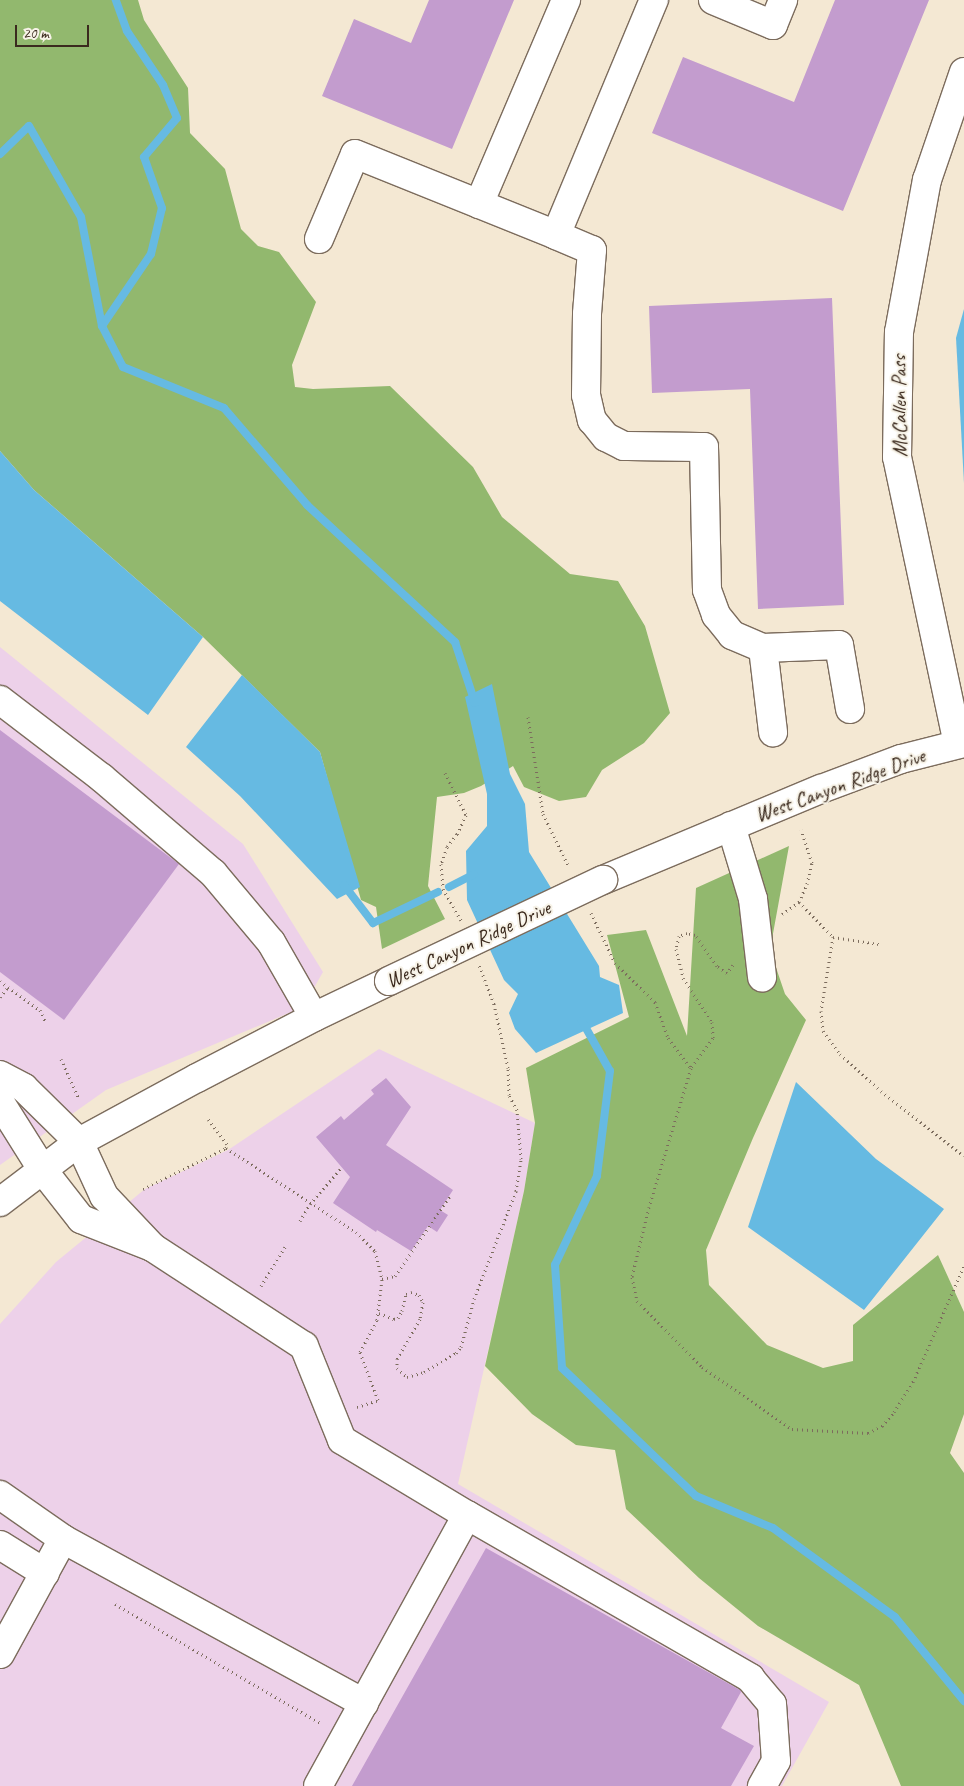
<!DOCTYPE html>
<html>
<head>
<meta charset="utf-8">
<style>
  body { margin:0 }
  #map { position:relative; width:964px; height:1786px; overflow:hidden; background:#f4e8d3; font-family:Caveat,sans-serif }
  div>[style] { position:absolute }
  .built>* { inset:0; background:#edd1e9 }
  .forest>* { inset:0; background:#92b86e }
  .water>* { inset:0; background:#66bae2 }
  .stream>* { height:8px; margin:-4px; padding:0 4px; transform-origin:4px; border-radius:4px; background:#66bae2 }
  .building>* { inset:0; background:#c39cce }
  .path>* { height:3px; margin-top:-1.5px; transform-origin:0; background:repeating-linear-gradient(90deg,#7c6c5d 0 1px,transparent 0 5px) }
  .roads { filter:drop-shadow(1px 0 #7c6c5d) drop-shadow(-1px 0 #7c6c5d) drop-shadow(0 1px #7c6c5d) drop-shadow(0 -1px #7c6c5d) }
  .minor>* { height:28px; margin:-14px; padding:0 14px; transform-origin:14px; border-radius:14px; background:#fff }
  .major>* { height:28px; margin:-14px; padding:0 14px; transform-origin:14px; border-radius:14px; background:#fff }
  .bridges { filter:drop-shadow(1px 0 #7c6c5d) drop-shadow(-1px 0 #7c6c5d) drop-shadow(0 1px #7c6c5d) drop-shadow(0 -1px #7c6c5d) }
  .minor-bridge>* { height:28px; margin:-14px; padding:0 14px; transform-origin:14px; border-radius:14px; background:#fff }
  span { translate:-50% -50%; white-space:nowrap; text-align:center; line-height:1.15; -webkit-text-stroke:4px #f7f3e8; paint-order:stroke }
  .street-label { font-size:21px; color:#3b2a1e }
  .scale { position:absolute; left:15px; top:25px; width:74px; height:22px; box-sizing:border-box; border:2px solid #3b2a1e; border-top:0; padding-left:6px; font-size:15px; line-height:18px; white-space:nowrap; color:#3b2a1e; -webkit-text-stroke:4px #f7f3e8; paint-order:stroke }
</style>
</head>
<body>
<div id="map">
  <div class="built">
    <i style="clip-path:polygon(0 647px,243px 844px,323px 972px,303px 1007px,106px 1090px,0 1165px)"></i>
    <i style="clip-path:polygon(379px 1049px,535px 1123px,524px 1191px,458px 1484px,829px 1702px,782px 1786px,0 1786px,0 1324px,56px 1262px,145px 1189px,228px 1150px)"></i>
  </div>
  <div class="forest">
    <i style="clip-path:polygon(0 0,138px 0,144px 20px,188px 88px,190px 133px,225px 169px,241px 229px,258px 246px,279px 252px,316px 302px,292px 365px,295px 387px,313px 389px,390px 386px,473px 467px,502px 517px,570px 574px,618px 581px,645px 626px,670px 713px,644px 743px,602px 770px,586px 797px,559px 801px,524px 787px,513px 766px,481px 786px,464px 793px,437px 797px,428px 886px,445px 919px,382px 949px,376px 907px,361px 900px,320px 752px,203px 637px,34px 490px,0 451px)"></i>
    <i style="clip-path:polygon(789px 846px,770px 950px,785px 994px,806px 1020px,753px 1138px,706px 1250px,709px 1285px,767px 1345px,823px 1368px,853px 1361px,853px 1325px,938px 1255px,964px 1312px,964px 1414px,950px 1453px,964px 1473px,964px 1786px,901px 1786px,859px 1685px,758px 1626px,699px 1578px,626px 1509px,615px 1450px,576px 1445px,532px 1414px,485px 1366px,524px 1191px,535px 1123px,526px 1068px,629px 1017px,607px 935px,646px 930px,687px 1036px,696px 888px)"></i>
  </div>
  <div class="water">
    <i style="clip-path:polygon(964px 309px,964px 483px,956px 338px)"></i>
    <i style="clip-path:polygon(0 451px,34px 490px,203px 637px,148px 715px,0 601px)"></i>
    <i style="clip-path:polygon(242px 675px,320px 752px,360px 887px,337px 899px,240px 796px,186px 747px)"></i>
    <i style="clip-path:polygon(492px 684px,510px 774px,525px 804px,529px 852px,599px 966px,600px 977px,619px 985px,623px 1013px,536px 1053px,515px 1029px,509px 1013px,518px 994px,504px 980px,467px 900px,466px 851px,487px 826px,487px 794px,465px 697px)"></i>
    <i style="clip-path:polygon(796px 1082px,876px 1159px,944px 1209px,864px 1310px,748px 1227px)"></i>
  </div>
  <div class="stream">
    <i style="left:0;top:154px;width:40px;rotate:-44deg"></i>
    <i style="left:29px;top:126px;width:105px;rotate:60.3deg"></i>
    <i style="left:81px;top:217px;width:111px;rotate:79.1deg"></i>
    <i style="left:102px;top:326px;width:46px;rotate:62.9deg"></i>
    <i style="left:123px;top:367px;width:109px;rotate:22.1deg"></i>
    <i style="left:224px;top:408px;width:128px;rotate:49.4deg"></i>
    <i style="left:307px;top:505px;width:202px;rotate:42.8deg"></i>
    <i style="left:455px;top:642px;width:64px;rotate:71.8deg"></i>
    <i style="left:102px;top:326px;width:87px;rotate:-55.8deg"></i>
    <i style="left:151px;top:254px;width:47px;rotate:-76.6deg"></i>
    <i style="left:162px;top:208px;width:54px;rotate:-109.4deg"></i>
    <i style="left:144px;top:157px;width:51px;rotate:-49.8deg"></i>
    <i style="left:177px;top:118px;width:36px;rotate:-113deg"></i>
    <i style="left:163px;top:85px;width:65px;rotate:-123.7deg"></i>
    <i style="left:127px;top:31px;width:33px;rotate:-110deg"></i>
    <i style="left:344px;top:885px;width:48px;rotate:52.7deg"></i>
    <i style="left:373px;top:923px;width:72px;rotate:-25.5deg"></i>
    <i style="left:449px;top:887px;width:28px;rotate:-27deg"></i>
    <i style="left:582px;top:1021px;width:57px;rotate:60.8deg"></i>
    <i style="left:610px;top:1071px;width:106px;rotate:97.1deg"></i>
    <i style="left:597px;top:1176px;width:98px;rotate:115.3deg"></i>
    <i style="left:555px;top:1265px;width:103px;rotate:86.1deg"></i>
    <i style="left:562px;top:1368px;width:185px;rotate:43.7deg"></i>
    <i style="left:696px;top:1496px;width:83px;rotate:22.6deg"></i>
    <i style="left:773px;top:1528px;width:151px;rotate:36.1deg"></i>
    <i style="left:895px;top:1617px;width:109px;rotate:50.6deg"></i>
  </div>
  <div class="building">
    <i style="clip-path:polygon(429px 0,514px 0,452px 149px,322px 96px,354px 19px,411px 43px)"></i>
    <i style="clip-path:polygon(835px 0,929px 0,843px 211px,652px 133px,683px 57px,794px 102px)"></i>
    <i style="clip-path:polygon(832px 298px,844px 605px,758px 609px,750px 389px,652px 393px,649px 306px)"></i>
    <i style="clip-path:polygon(0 730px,179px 864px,64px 1020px,0 972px)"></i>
    <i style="clip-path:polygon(386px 1078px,411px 1107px,386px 1145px,453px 1190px,440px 1210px,448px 1215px,437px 1232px,428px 1226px,411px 1251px,377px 1230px,376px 1232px,333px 1203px,350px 1177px,316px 1137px,341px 1116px,344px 1120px,374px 1094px,371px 1090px)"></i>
    <i style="clip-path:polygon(486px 1548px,740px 1690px,741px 1692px,721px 1728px,754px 1746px,731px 1786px,352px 1786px)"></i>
  </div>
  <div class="path">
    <i style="left:528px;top:717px;width:98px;rotate:81.2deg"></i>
    <i style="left:543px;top:814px;width:59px;rotate:63.9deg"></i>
    <i style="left:445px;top:773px;width:47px;rotate:63.4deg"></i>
    <i style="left:466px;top:815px;width:21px;rotate:115deg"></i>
    <i style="left:457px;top:834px;width:16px;rotate:128deg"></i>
    <i style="left:447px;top:847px;width:18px;rotate:109deg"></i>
    <i style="left:441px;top:864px;width:25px;rotate:85deg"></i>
    <i style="left:443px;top:889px;width:36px;rotate:60deg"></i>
    <i style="left:799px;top:902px;width:49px;rotate:45.8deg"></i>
    <i style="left:833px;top:937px;width:47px;rotate:8.7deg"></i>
    <i style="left:591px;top:913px;width:55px;rotate:64.4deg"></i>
    <i style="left:615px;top:963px;width:56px;rotate:44.3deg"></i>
    <i style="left:655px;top:1002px;width:38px;rotate:70deg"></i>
    <i style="left:668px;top:1038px;width:38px;rotate:53deg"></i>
    <i style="left:782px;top:914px;width:21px;rotate:-35deg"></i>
    <i style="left:799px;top:902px;width:20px;rotate:-66deg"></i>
    <i style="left:807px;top:884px;width:22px;rotate:-77deg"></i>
    <i style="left:812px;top:863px;width:35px;rotate:-108deg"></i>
    <i style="left:833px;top:937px;width:75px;rotate:99.2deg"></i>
    <i style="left:821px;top:1011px;width:20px;rotate:84deg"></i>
    <i style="left:823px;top:1031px;width:29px;rotate:54deg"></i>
    <i style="left:840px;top:1054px;width:55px;rotate:42.1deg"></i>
    <i style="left:881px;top:1091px;width:105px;rotate:38.1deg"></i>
    <i style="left:733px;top:965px;width:10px;rotate:127deg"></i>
    <i style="left:727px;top:973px;width:12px;rotate:-145deg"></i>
    <i style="left:717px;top:966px;width:38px;rotate:-125deg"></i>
    <i style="left:695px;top:935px;width:8px;rotate:-166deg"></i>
    <i style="left:687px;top:933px;width:9px;rotate:159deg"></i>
    <i style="left:679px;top:936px;width:13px;rotate:103deg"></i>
    <i style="left:676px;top:949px;width:30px;rotate:76deg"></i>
    <i style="left:683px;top:978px;width:53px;rotate:56.6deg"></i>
    <i style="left:712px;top:1022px;width:16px;rotate:86deg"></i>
    <i style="left:713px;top:1038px;width:37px;rotate:126deg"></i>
    <i style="left:691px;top:1068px;width:145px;rotate:106.8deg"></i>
    <i style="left:649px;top:1207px;width:72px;rotate:103.7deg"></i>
    <i style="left:632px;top:1277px;width:25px;rotate:78deg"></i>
    <i style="left:637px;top:1301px;width:93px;rotate:45.4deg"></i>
    <i style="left:702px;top:1367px;width:109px;rotate:34.6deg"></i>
    <i style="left:792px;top:1429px;width:76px;rotate:3deg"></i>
    <i style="left:868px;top:1433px;width:16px;rotate:-27deg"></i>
    <i style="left:882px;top:1426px;width:18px;rotate:-49deg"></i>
    <i style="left:894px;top:1412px;width:36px;rotate:-58deg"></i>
    <i style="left:913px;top:1382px;width:127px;rotate:-66.3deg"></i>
    <i style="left:0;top:981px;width:10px;rotate:37deg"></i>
    <i style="left:0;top:997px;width:13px;rotate:-51deg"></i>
    <i style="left:8px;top:987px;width:39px;rotate:36deg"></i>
    <i style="left:40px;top:1010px;width:14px;rotate:65deg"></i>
    <i style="left:61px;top:1059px;width:44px;rotate:65.8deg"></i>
    <i style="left:226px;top:1148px;width:155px;rotate:32.9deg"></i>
    <i style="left:356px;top:1232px;width:27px;rotate:45deg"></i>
    <i style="left:375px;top:1251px;width:29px;rotate:76deg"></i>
    <i style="left:382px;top:1279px;width:13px;rotate:-13deg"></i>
    <i style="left:395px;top:1276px;width:97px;rotate:-55.5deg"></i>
    <i style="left:143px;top:1189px;width:93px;rotate:-26.3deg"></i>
    <i style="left:226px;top:1148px;width:4px;rotate:-76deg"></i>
    <i style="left:227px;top:1144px;width:31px;rotate:-127deg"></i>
    <i style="left:300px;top:1221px;width:20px;rotate:-60deg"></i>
    <i style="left:310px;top:1204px;width:49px;rotate:-49.1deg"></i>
    <i style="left:261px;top:1286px;width:46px;rotate:-58.4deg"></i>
    <i style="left:379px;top:1313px;width:16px;rotate:22deg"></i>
    <i style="left:394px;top:1319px;width:4px;rotate:-14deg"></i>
    <i style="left:398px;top:1318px;width:8px;rotate:-60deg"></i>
    <i style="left:402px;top:1311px;width:17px;rotate:-77deg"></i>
    <i style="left:406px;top:1294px;width:5px;rotate:-22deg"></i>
    <i style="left:411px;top:1292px;width:9px;rotate:21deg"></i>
    <i style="left:419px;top:1295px;width:8px;rotate:60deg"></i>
    <i style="left:423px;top:1302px;width:17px;rotate:100deg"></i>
    <i style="left:420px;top:1319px;width:46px;rotate:119.9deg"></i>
    <i style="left:397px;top:1359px;width:9px;rotate:90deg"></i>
    <i style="left:397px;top:1368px;width:13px;rotate:42deg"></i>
    <i style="left:407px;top:1377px;width:18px;rotate:-16deg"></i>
    <i style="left:424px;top:1372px;width:37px;rotate:-31deg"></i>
    <i style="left:456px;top:1353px;width:8px;rotate:-50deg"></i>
    <i style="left:461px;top:1347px;width:50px;rotate:-74.8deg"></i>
    <i style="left:474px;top:1299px;width:116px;rotate:-68.7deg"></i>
    <i style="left:516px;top:1191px;width:32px;rotate:-81deg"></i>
    <i style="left:521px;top:1159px;width:49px;rotate:-94.7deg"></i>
    <i style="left:517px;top:1110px;width:17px;rotate:-118deg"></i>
    <i style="left:509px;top:1095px;width:27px;rotate:-92deg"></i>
    <i style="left:508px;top:1068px;width:66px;rotate:-102.3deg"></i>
    <i style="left:494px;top:1004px;width:42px;rotate:-111deg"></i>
    <i style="left:357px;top:1407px;width:22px;rotate:-18deg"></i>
    <i style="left:378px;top:1400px;width:51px;rotate:-110.6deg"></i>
    <i style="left:360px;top:1352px;width:36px;rotate:-62deg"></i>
    <i style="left:377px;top:1320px;width:41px;rotate:-83deg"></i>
    <i style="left:115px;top:1604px;width:239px;rotate:30.1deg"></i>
  </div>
  <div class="roads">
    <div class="minor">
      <i style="left:713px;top:0;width:65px;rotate:22.6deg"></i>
      <i style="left:773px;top:25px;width:27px;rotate:-68deg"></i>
      <i style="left:479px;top:204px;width:222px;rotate:-66.9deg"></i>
      <i style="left:556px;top:235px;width:39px;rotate:23deg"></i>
      <i style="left:592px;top:250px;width:64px;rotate:94.5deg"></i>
      <i style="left:587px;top:314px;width:81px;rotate:90.7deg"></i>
      <i style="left:586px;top:395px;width:26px;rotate:77deg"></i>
      <i style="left:592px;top:420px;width:22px;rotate:51deg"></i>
      <i style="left:606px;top:437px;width:20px;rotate:27deg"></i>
      <i style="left:624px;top:446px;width:80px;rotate:0.7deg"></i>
      <i style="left:704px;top:447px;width:143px;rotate:88.8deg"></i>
      <i style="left:707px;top:590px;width:27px;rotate:70deg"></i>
      <i style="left:716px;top:615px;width:26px;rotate:51deg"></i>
      <i style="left:732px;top:635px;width:34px;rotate:23deg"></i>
      <i style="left:763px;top:648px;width:76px;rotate:-2.3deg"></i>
      <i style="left:839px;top:645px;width:65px;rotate:80.2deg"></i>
      <i style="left:319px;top:239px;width:92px;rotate:-67deg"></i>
      <i style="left:355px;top:154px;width:217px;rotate:21.9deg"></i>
      <i style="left:556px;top:235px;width:255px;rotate:-67.4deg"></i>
      <i style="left:763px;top:648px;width:85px;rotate:83.2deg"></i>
      <i style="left:0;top:700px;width:128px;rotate:37.4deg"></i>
      <i style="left:102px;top:778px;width:146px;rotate:40.6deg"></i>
      <i style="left:213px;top:873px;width:90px;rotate:50deg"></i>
      <i style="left:271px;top:942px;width:86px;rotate:60.2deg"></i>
      <i style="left:958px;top:744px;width:293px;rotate:-102deg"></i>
      <i style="left:897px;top:457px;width:125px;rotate:-89.1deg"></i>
      <i style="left:899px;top:332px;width:155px;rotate:-79.6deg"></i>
      <i style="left:927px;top:180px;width:114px;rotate:-71.1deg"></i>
      <i style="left:731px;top:826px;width:76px;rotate:73.2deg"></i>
      <i style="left:753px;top:899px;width:79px;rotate:83.4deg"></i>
      <i style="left:603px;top:880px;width:236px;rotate:-22.7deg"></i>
      <i style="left:821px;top:789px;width:85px;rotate:-20.6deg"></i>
      <i style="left:901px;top:759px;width:65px;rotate:-14.3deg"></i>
      <i style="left:0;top:1202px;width:99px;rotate:-37.2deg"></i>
      <i style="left:79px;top:1142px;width:134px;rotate:-28.5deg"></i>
      <i style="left:197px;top:1078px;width:132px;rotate:-27.5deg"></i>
      <i style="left:314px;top:1017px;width:83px;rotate:-25.6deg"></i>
      <i style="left:152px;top:1247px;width:181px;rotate:33.1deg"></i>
      <i style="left:304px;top:1346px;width:101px;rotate:68deg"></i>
      <i style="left:342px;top:1440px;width:146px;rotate:31deg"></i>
      <i style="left:467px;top:1515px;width:309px;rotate:118.8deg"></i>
      <i style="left:0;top:1495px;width:77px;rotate:34.9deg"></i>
      <i style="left:63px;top:1539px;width:343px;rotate:28.6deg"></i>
      <i style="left:467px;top:1515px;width:327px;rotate:29.9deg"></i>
      <i style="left:750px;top:1678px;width:34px;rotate:50deg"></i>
      <i style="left:772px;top:1704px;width:57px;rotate:86deg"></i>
      <i style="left:776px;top:1761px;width:29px;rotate:119deg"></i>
      <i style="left:0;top:1545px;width:53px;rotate:31.9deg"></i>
      <i style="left:0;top:1654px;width:131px;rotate:-61.3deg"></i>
    </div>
    <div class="major">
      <i style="left:0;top:1075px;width:27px;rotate:28deg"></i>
      <i style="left:24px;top:1088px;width:77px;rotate:44.5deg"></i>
      <i style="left:79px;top:1142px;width:60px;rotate:65.2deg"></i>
      <i style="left:104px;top:1196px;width:70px;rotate:46.7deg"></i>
      <i style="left:152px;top:1247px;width:76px;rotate:-158.5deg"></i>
      <i style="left:81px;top:1219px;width:63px;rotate:-128deg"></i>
      <i style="left:42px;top:1169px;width:79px;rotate:-122.1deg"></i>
    </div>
  </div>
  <div class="bridges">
    <div class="minor-bridge">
      <i style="left:389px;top:981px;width:237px;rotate:-25.3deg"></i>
    </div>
  </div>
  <div class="street-label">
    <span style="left:899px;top:406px;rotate:-91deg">McCallen Pass</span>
    <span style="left:840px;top:785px;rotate:-20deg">West Canyon Ridge Drive</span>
    <span style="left:468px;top:944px;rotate:-25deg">West Canyon Ridge Drive</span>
  </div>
  <div class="scale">20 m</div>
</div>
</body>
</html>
